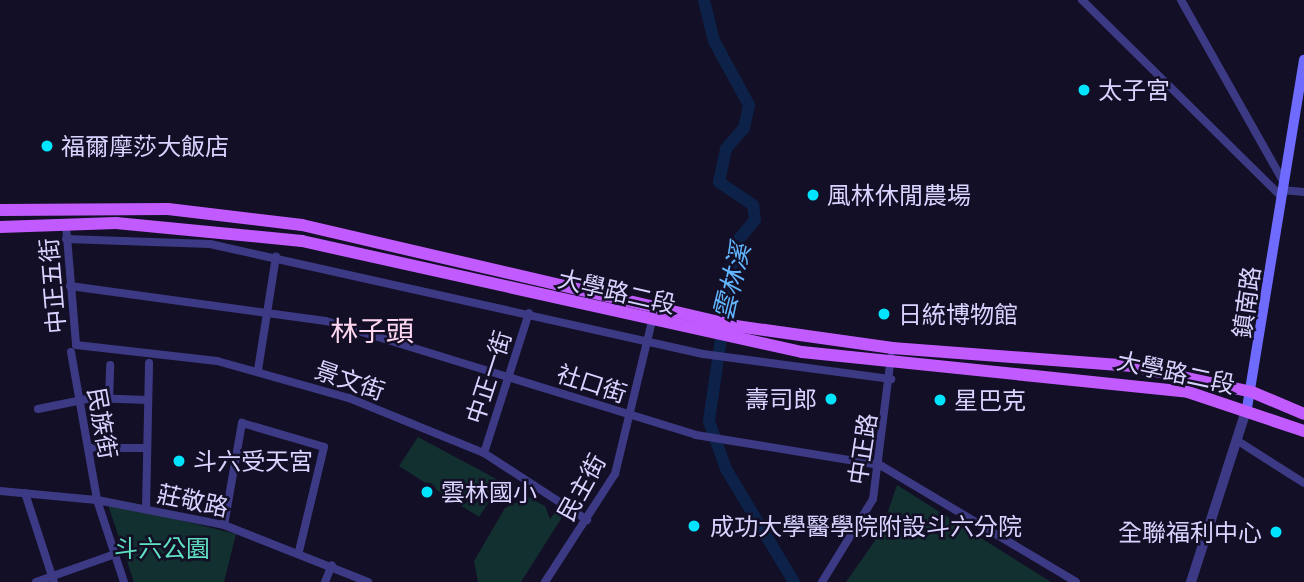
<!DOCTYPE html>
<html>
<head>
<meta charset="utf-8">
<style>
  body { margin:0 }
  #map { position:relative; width:1304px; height:582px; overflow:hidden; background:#130f26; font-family:"Noto Sans","Noto Sans TC",sans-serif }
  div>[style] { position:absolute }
  .green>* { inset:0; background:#12302f }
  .river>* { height:12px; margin:-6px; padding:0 6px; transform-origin:6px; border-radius:6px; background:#0c2248 }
  .minor>* { height:8px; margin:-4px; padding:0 4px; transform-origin:4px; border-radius:4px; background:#3d3a85 }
  .tertiary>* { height:10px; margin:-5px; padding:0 5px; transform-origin:5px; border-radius:5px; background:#3d3a85 }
  .secondary>* { height:10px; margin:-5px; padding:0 5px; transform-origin:5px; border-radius:5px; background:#6f6bff }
  .primary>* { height:12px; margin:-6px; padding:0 6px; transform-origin:6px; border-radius:6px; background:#c25bff }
  .dots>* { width:19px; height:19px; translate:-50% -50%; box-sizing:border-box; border:4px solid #130f26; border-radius:50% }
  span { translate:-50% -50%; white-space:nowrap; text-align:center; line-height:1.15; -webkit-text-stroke:5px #130f26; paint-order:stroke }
  .poi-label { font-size:24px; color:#d9d4ff }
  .left { translate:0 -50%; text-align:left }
  .right { translate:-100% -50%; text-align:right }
  .street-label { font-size:24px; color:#d9d4ff }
  .park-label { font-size:24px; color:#5fe0c0 }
  .water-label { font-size:26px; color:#62b6ff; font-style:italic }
  .quarter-label { font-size:28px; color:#ffd6f0 }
</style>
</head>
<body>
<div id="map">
  <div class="green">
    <i style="clip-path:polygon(418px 437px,502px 482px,479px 517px,399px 466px)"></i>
    <i style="clip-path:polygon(897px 485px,1051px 582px,846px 582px,881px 532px)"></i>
    <i style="clip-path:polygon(528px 497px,545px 506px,550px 519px,557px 510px,564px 514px,521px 582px,478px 582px,474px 561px,505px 508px)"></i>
    <i style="clip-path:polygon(107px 502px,236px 534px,224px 582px,134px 582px)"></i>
  </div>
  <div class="river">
    <i style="left:704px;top:0;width:42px;rotate:76.3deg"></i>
    <i style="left:714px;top:41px;width:73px;rotate:61.3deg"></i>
    <i style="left:749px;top:105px;width:24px;rotate:102deg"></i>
    <i style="left:744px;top:128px;width:28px;rotate:131deg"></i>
    <i style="left:726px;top:149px;width:34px;rotate:102deg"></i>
    <i style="left:719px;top:182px;width:41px;rotate:34.1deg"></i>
    <i style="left:753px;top:205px;width:15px;rotate:82deg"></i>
    <i style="left:755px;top:220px;width:25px;rotate:130deg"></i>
    <i style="left:739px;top:239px;width:25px;rotate:106deg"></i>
    <i style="left:732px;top:263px;width:160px;rotate:98.3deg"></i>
    <i style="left:709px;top:421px;width:51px;rotate:70.5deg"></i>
    <i style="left:726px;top:469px;width:132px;rotate:59deg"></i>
  </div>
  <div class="minor">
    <i style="left:1082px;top:0;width:279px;rotate:44.6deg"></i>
    <i style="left:1181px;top:0;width:210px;rotate:60.6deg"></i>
    <i style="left:1282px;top:190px;width:22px;rotate:5deg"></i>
    <i style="left:66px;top:225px;width:120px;rotate:85.2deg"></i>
    <i style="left:76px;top:345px;width:142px;rotate:6.5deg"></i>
    <i style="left:217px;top:361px;width:137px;rotate:15.7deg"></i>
    <i style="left:349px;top:398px;width:146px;rotate:22.2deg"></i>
    <i style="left:484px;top:453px;width:123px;rotate:33deg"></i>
    <i style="left:66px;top:239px;width:144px;rotate:2deg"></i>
    <i style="left:210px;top:244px;width:505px;rotate:12.58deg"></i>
    <i style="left:703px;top:354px;width:190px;rotate:7.6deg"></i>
    <i style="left:70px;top:286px;width:258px;rotate:7.8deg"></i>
    <i style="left:326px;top:321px;width:387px;rotate:17.1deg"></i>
    <i style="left:696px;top:435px;width:186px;rotate:9.3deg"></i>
    <i style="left:880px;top:465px;width:228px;rotate:30.8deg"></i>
    <i style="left:71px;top:352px;width:150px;rotate:80deg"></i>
    <i style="left:97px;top:500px;width:86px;rotate:71.8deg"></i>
    <i style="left:258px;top:370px;width:115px;rotate:-81deg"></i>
    <i style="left:109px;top:400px;width:35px;rotate:-88deg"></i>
    <i style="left:38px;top:409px;width:55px;rotate:-11.5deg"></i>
    <i style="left:92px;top:398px;width:56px;rotate:2deg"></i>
    <i style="left:1238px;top:441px;width:78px;rotate:32.5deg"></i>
    <i style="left:88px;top:448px;width:59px"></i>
    <i style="left:484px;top:453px;width:147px;rotate:-72.2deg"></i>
    <i style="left:0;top:491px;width:97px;rotate:5.3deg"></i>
    <i style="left:97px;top:500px;width:129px;rotate:11.1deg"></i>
    <i style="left:224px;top:525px;width:155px;rotate:21.6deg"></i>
    <i style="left:25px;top:493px;width:94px;rotate:72deg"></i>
    <i style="left:146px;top:509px;width:146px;rotate:-88.8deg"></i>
    <i style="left:224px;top:525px;width:104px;rotate:-80deg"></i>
    <i style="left:242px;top:423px;width:85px;rotate:16.3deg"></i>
    <i style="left:324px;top:447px;width:107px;rotate:103.5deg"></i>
    <i style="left:36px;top:582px;width:84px;rotate:-19.5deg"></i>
    <i style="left:325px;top:582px;width:18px;rotate:-68deg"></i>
    <i style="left:545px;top:582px;width:129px;rotate:-57.1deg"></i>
    <i style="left:615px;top:474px;width:157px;rotate:-76.4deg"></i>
    <i style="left:822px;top:582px;width:97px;rotate:-58.4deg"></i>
    <i style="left:873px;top:499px;width:143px;rotate:-82.8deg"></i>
  </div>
  <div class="tertiary">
    <i style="left:1191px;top:582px;width:183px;rotate:-72.2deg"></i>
  </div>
  <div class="secondary">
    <i style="left:1247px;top:408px;width:353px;rotate:-80.7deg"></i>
  </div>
  <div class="primary">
    <i style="left:0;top:210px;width:168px;rotate:-0.3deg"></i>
    <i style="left:168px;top:209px;width:135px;rotate:6.8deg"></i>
    <i style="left:302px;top:225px;width:446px;rotate:13.1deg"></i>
    <i style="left:736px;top:326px;width:158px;rotate:8deg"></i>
    <i style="left:892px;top:348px;width:241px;rotate:4.3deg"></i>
    <i style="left:1132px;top:366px;width:123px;rotate:12.2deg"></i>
    <i style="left:1252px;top:392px;width:56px;rotate:22.9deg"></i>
    <i style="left:0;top:227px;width:116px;rotate:-2deg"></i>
    <i style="left:116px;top:223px;width:187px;rotate:5.5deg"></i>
    <i style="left:302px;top:241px;width:512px;rotate:12.52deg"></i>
    <i style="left:802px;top:352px;width:388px;rotate:5.9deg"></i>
    <i style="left:1188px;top:392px;width:122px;rotate:18.6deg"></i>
  </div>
  <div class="dots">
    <i style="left:1084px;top:90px;background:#00e5ff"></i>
    <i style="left:47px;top:146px;background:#00e5ff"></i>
    <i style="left:813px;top:195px;background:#00e5ff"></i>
    <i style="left:884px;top:314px;background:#00e5ff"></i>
    <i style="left:831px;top:399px;background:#00e5ff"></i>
    <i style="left:940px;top:400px;background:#00e5ff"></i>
    <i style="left:179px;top:461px;background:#00e5ff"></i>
    <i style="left:427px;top:492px;background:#00e5ff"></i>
    <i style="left:694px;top:526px;background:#00e5ff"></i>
    <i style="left:1276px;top:532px;background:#00e5ff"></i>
  </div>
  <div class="poi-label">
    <span class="left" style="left:1098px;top:90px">太子宮</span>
    <span class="left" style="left:61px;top:146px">福爾摩莎大飯店</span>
    <span class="left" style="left:827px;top:195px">風林休閒農場</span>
    <span class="left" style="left:898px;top:314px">日統博物館</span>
    <span class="right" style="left:817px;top:399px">壽司郎</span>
    <span class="left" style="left:954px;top:400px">星巴克</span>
    <span class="left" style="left:193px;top:461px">斗六受天宮</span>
    <span class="left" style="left:441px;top:492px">雲林國小</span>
    <span class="left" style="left:710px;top:526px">成功大學醫學院附設斗六分院</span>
    <span class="right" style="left:1262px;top:532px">全聯福利中心</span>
  </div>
  <div class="street-label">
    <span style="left:52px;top:286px;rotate:-95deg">中正五街</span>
    <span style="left:617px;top:291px;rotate:13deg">大學路二段</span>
    <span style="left:1246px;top:302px;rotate:-82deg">鎮南路</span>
    <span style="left:1176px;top:372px;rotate:12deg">大學路二段</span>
    <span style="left:488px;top:377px;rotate:-72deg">中正一街</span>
    <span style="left:350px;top:380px;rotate:19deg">景文街</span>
    <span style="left:592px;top:383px;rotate:18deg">社口街</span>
    <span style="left:103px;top:423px;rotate:80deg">民族街</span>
    <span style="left:862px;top:449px;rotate:-81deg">中正路</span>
    <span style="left:581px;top:487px;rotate:-61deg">民主街</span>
    <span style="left:193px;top:500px;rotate:12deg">莊敬路</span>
  </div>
  <div class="park-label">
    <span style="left:162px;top:548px">斗六公園</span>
  </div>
  <div class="water-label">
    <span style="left:732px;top:282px;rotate:-76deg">雲林溪</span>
  </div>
  <div class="quarter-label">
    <span style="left:372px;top:330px">林子頭</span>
  </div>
</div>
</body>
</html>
